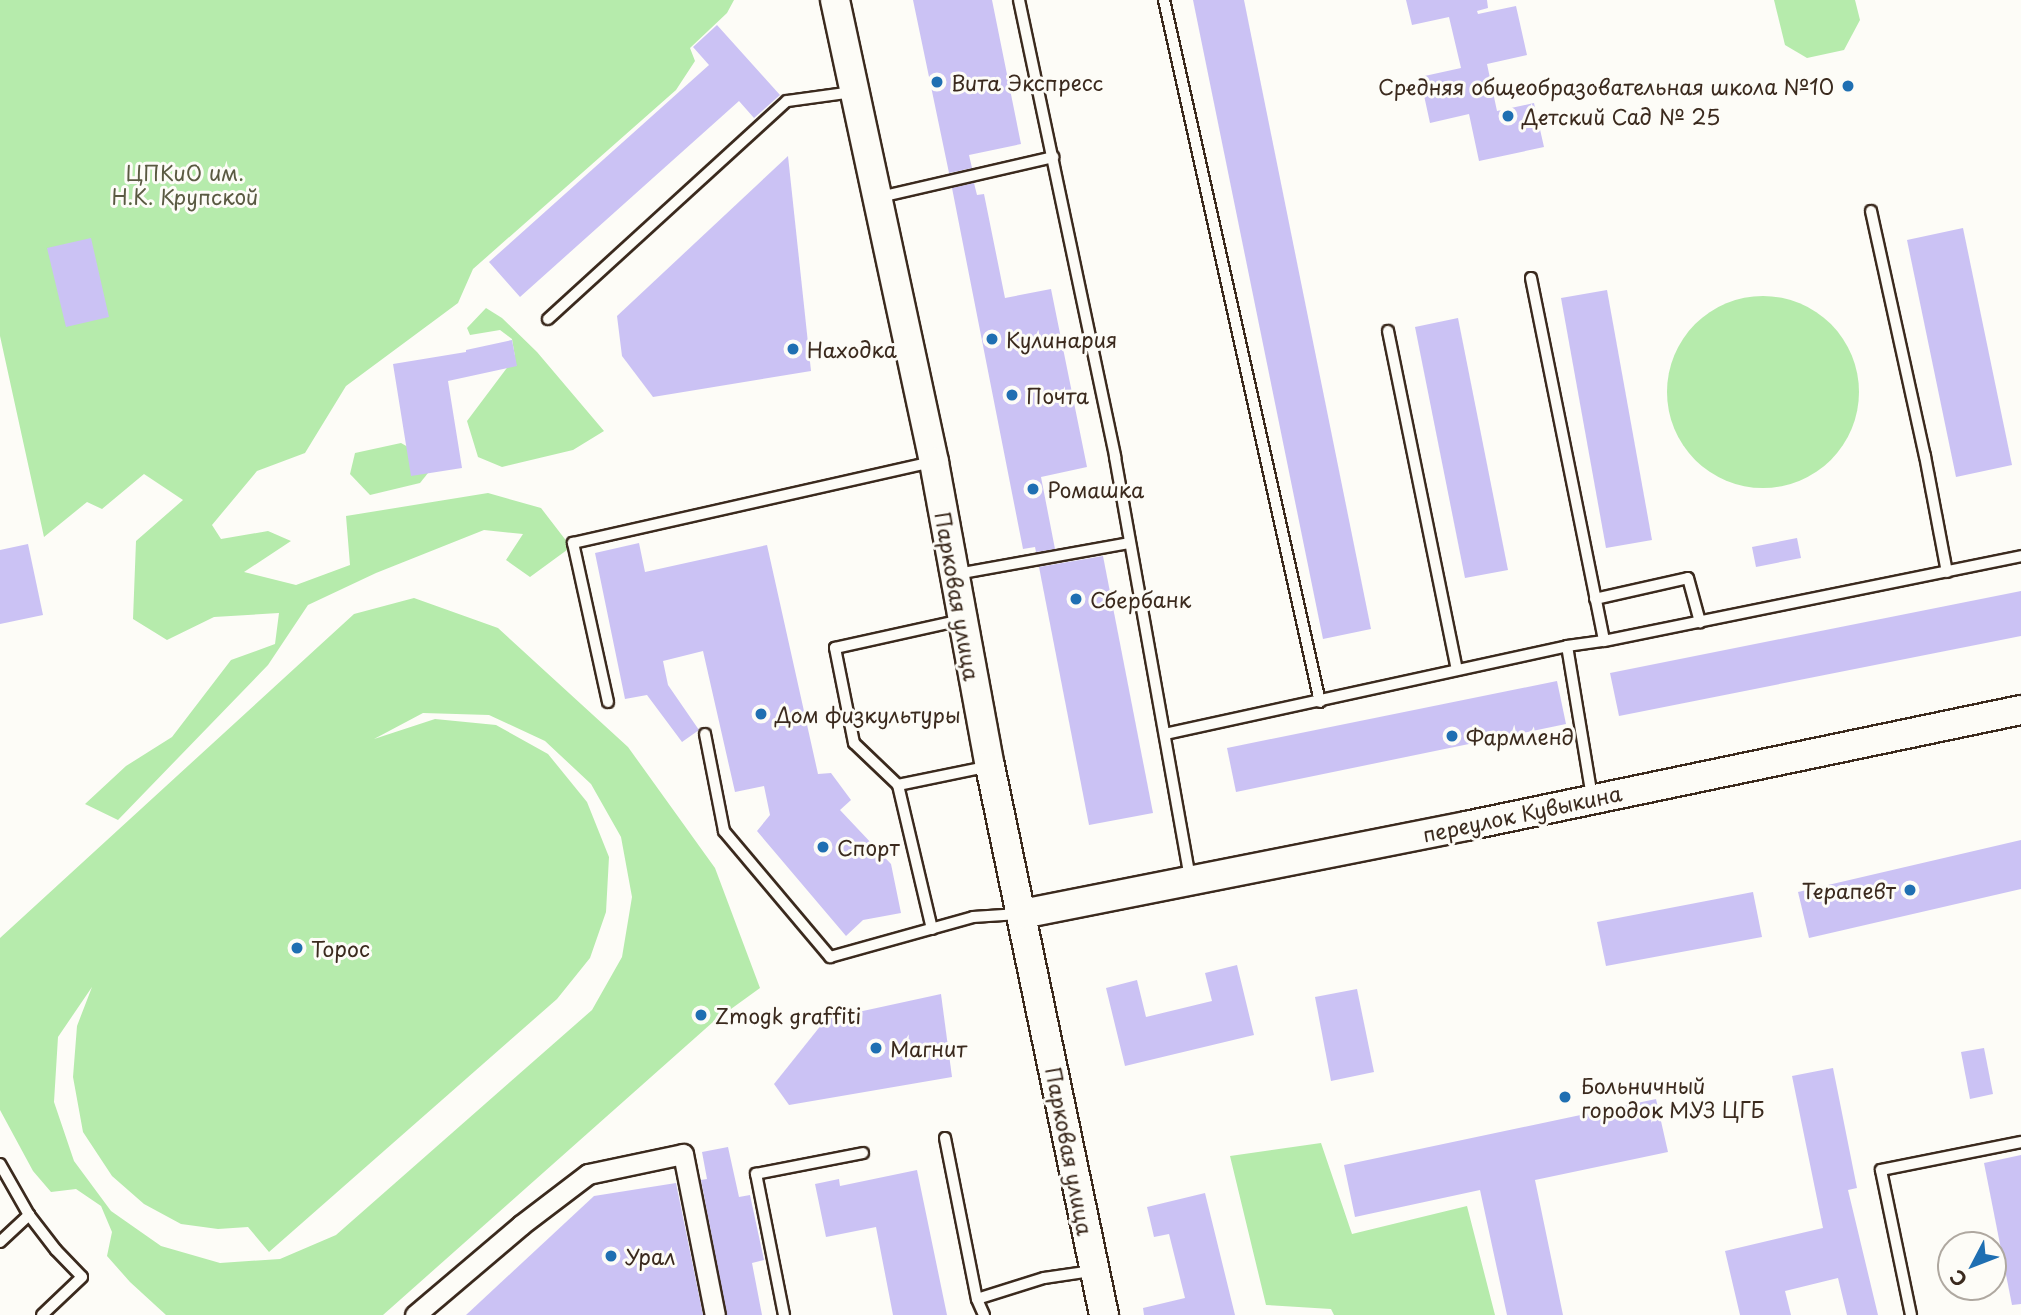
<!DOCTYPE html>
<html>
<head>
<meta charset="utf-8">
<style>
  body { margin:0 }
  #map { position:relative; width:2021px; height:1315px; overflow:hidden; background:#fdfcf7; font-family:"Playpen Sans",sans-serif }
  div>[style] { position:absolute }
  .green>* { inset:0; background:#b6ebac }
  .round { border-radius:50% }
  .building>* { inset:0; background:#cbc2f4 }
  .roads { filter:drop-shadow(2px 0 #3b2a1e) drop-shadow(-2px 0 #3b2a1e) drop-shadow(0 2px #3b2a1e) drop-shadow(0 -2px #3b2a1e) }
  .lane>* { height:10px; margin:-5px; padding:0 5px; transform-origin:5px; border-radius:5px; background:#fdfcf7 }
  .street>* { height:19px; margin:-9.5px; padding:0 9.5px; transform-origin:9.5px; border-radius:9.5px; background:#fdfcf7 }
  .secondary>* { height:28px; margin:-14px; padding:0 14px; transform-origin:14px; border-radius:14px; background:#fdfcf7 }
  .dots>* { width:19px; height:19px; translate:-50% -50%; box-sizing:border-box; border:4px solid #fdfcf7; border-radius:50% }
  span { translate:-50% -50%; white-space:nowrap; text-align:center; line-height:1.15; -webkit-text-stroke:6px #fdfcf7; paint-order:stroke }
  .poi-label { font-size:21px; color:#3b2a1e }
  .left { translate:0 -50%; text-align:left }
  .right { translate:-100% -50%; text-align:right }
  .park-label { font-size:21px; color:#5a5a42 }
  .street-label { font-size:21px; color:#3b2a1e }
  .north { position:absolute; left:1937px; top:1231px; width:70px; height:70px; box-sizing:border-box; background:#fdfcf7; border:2px solid #afa8a0; border-radius:50%; rotate:228deg; font-size:19px; font-weight:700; line-height:28px; text-align:center; color:#3b2a1e }
  .north::after { content:''; display:block; margin:auto; width:24px; height:32px; background:#1f6fb2; clip-path:polygon(50% 0,100% 100%,50% 72%,0 100%) }
</style>
</head>
<body>
<div id="map">
  <div class="green">
    <i style="clip-path:polygon(0 0,734px 0,727px 13px,690px 48px,695px 61px,676px 90px,473px 269px,458px 303px,346px 386px,305px 453px,257px 471px,212px 525px,221px 539px,268px 531px,291px 541px,244px 572px,296px 585px,350px 565px,346px 516px,488px 493px,541px 508px,571px 547px,530px 577px,506px 560px,523px 534px,484px 530px,376px 573px,308px 605px,268px 665px,118px 820px,85px 804px,126px 766px,172px 737px,231px 660px,275px 644px,279px 613px,214px 617px,167px 640px,133px 619px,136px 541px,183px 500px,144px 474px,102px 509px,87px 502px,44px 537px,0 336px)"></i>
    <i style="clip-path:polygon(1774px 0,1855px 0,1860px 20px,1844px 50px,1807px 58px,1785px 45px)"></i>
    <i class="round" style="left:1667px;top:296px;width:192px;height:192px"></i>
    <i style="clip-path:polygon(486px 308px,502px 318px,537px 352px,604px 431px,573px 450px,502px 467px,478px 457px,467px 421px,515px 357px,512px 339px,500px 330px,470px 335px,467px 328px)"></i>
    <i style="clip-path:polygon(401px 443px,436px 463px,420px 483px,370px 495px,350px 474px,355px 453px)"></i>
    <i style="clip-path:polygon(evenodd,414px 598px,498px 628px,628px 747px,715px 868px,760px 988px,713px 1022px,383px 1315px,166px 1315px,130px 1282px,107px 1256px,112px 1232px,101px 1206px,76px 1189px,51px 1192px,33px 1171px,0 1110px,0 938px,354px 614px,414px 598px,423px 713px,489px 715px,545px 741px,591px 784px,621px 837px,632px 897px,622px 957px,592px 1010px,336px 1235px,280px 1259px,220px 1263px,161px 1246px,111px 1211px,74px 1161px,54px 1102px,58px 1037px,92px 987px,77px 1026px,73px 1077px,83px 1132px,112px 1176px,144px 1204px,181px 1224px,218px 1229px,248px 1227px,269px 1252px,557px 999px,590px 958px,606px 912px,609px 857px,587px 802px,548px 754px,496px 725px,435px 719px,374px 739px,423px 713px)"></i>
    <i style="clip-path:polygon(1321px 1143px,1352px 1234px,1467px 1206px,1495px 1315px,1334px 1315px,1331px 1309px,1266px 1305px,1230px 1156px)"></i>
  </div>
  <div class="building">
    <i style="clip-path:polygon(913px 0,992px 0,1021px 144px,969px 155px,972px 168px,949px 173px)"></i>
    <i style="clip-path:polygon(1193px 0,1244px 0,1371px 629px,1323px 639px)"></i>
    <i style="clip-path:polygon(1406px 0,1487px 0,1488px 8px,1477px 11px,1478px 14px,1516px 6px,1527px 55px,1487px 64px,1497px 111px,1534px 103px,1544px 147px,1479px 161px,1469px 114px,1430px 123px,1420px 77px,1461px 68px,1449px 17px,1412px 25px)"></i>
    <i style="clip-path:polygon(717px 25px,780px 95px,754px 118px,739px 101px,520px 297px,489px 262px,709px 65px,693px 47px)"></i>
    <i style="clip-path:polygon(788px 156px,811px 371px,653px 397px,622px 356px,617px 316px)"></i>
    <i style="clip-path:polygon(974px 183px,977px 195px,984px 194px,1005px 298px,1051px 289px,1087px 467px,1041px 477px,1055px 549px,1036px 552px,1035px 547px,1023px 549px,952px 188px)"></i>
    <i style="clip-path:polygon(1963px 228px,2012px 465px,1956px 477px,1907px 240px)"></i>
    <i style="clip-path:polygon(91px 238px,109px 317px,66px 327px,47px 248px)"></i>
    <i style="clip-path:polygon(1607px 290px,1652px 540px,1606px 548px,1561px 298px)"></i>
    <i style="clip-path:polygon(1458px 318px,1508px 570px,1465px 578px,1415px 327px)"></i>
    <i style="clip-path:polygon(512px 340px,517px 366px,448px 381px,462px 468px,411px 476px,393px 364px,466px 352px,466px 350px)"></i>
    <i style="clip-path:polygon(1797px 538px,1801px 558px,1756px 567px,1752px 547px)"></i>
    <i style="clip-path:polygon(639px 543px,645px 572px,767px 545px,818px 774px,831px 773px,851px 800px,840px 810px,891px 864px,901px 913px,863px 920px,846px 936px,757px 831px,770px 815px,764px 786px,735px 792px,703px 651px,663px 661px,668px 685px,699px 730px,682px 742px,647px 695px,625px 699px,595px 553px)"></i>
    <i style="clip-path:polygon(28px 544px,43px 615px,0 624px,0 550px)"></i>
    <i style="clip-path:polygon(1103px 556px,1153px 813px,1089px 825px,1039px 567px)"></i>
    <i style="clip-path:polygon(2021px 591px,2021px 636px,1619px 716px,1610px 673px)"></i>
    <i style="clip-path:polygon(1557px 681px,1566px 724px,1236px 792px,1227px 748px)"></i>
    <i style="clip-path:polygon(2021px 840px,2021px 889px,1809px 938px,1798px 892px)"></i>
    <i style="clip-path:polygon(1753px 892px,1762px 937px,1606px 966px,1597px 922px)"></i>
    <i style="clip-path:polygon(1237px 965px,1254px 1035px,1125px 1066px,1106px 988px,1137px 980px,1146px 1017px,1212px 1001px,1205px 973px)"></i>
    <i style="clip-path:polygon(1357px 989px,1374px 1072px,1331px 1081px,1315px 997px)"></i>
    <i style="clip-path:polygon(941px 994px,952px 1077px,789px 1105px,774px 1084px,826px 1019px)"></i>
    <i style="clip-path:polygon(1984px 1048px,1993px 1094px,1970px 1099px,1961px 1052px)"></i>
    <i style="clip-path:polygon(1833px 1068px,1857px 1188px,1848px 1190px,1878px 1315px,1847px 1315px,1838px 1278px,1785px 1291px,1791px 1315px,1740px 1315px,1725px 1251px,1823px 1228px,1792px 1076px)"></i>
    <i style="clip-path:polygon(1656px 1099px,1668px 1152px,1535px 1180px,1563px 1315px,1507px 1315px,1480px 1190px,1355px 1217px,1344px 1165px)"></i>
    <i style="clip-path:polygon(728px 1147px,739px 1197px,750px 1195px,764px 1260px,752px 1263px,762px 1315px,727px 1315px,701px 1180px,707px 1179px,702px 1152px)"></i>
    <i style="clip-path:polygon(2021px 1155px,2021px 1304px,2012px 1305px,1984px 1163px)"></i>
    <i style="clip-path:polygon(917px 1170px,947px 1315px,893px 1315px,876px 1227px,826px 1237px,815px 1184px,839px 1179px,840px 1186px)"></i>
    <i style="clip-path:polygon(676px 1183px,703px 1315px,466px 1315px,594px 1196px)"></i>
    <i style="clip-path:polygon(1205px 1193px,1235px 1315px,1144px 1315px,1143px 1308px,1185px 1298px,1169px 1234px,1154px 1237px,1147px 1207px)"></i>
  </div>
  <div class="roads">
    <div class="lane">
      <i style="left:1019px;top:0;width:467px;rotate:78.1deg"></i>
      <i style="left:1115px;top:457px;width:429px;rotate:79.9deg"></i>
      <i style="left:1164px;top:0;width:719px;rotate:77.47deg"></i>
      <i style="left:880px;top:197px;width:178px;rotate:-13deg"></i>
      <i style="left:1871px;top:211px;width:251px;rotate:77.6deg"></i>
      <i style="left:1925px;top:456px;width:118px;rotate:79.3deg"></i>
      <i style="left:1531px;top:278px;width:370px;rotate:78.6deg"></i>
      <i style="left:548px;top:319px;width:323px;rotate:-42.4deg"></i>
      <i style="left:787px;top:101px;width:67px;rotate:-7.8deg"></i>
      <i style="left:1388px;top:331px;width:345px;rotate:78.5deg"></i>
      <i style="left:957px;top:574px;width:175px;rotate:-10.2deg"></i>
      <i style="left:1595px;top:599px;width:95px;rotate:-12.7deg"></i>
      <i style="left:1688px;top:578px;width:46px;rotate:74.7deg"></i>
      <i style="left:1567px;top:646px;width:153px;rotate:80.6deg"></i>
      <i style="left:608px;top:702px;width:163px;rotate:-102.4deg"></i>
      <i style="left:573px;top:543px;width:367px;rotate:-12.7deg"></i>
      <i style="left:705px;top:734px;width:99px;rotate:78.9deg"></i>
      <i style="left:724px;top:831px;width:165px;rotate:49.9deg"></i>
      <i style="left:830px;top:957px;width:148px;rotate:-15.6deg"></i>
      <i style="left:973px;top:917px;width:46px;rotate:-3.7deg"></i>
      <i style="left:1165px;top:734px;width:412px;rotate:-12.3deg"></i>
      <i style="left:1567px;top:646px;width:37px;rotate:-8deg"></i>
      <i style="left:1604px;top:641px;width:426px;rotate:-11.5deg"></i>
      <i style="left:898px;top:785px;width:90px;rotate:-11.6deg"></i>
      <i style="left:932px;top:929px;width:148px;rotate:-103.3deg"></i>
      <i style="left:898px;top:785px;width:61px;rotate:-136.3deg"></i>
      <i style="left:854px;top:743px;width:97px;rotate:-101.3deg"></i>
      <i style="left:835px;top:648px;width:129px;rotate:-12.5deg"></i>
      <i style="left:945px;top:1138px;width:164px;rotate:78.8deg"></i>
      <i style="left:0;top:1164px;width:59px;rotate:60.4deg"></i>
      <i style="left:29px;top:1215px;width:44px;rotate:52.4deg"></i>
      <i style="left:56px;top:1250px;width:37px;rotate:46deg"></i>
      <i style="left:82px;top:1277px;width:55px;rotate:136.5deg"></i>
      <i style="left:0;top:1242px;width:40px;rotate:-43deg"></i>
      <i style="left:784px;top:1315px;width:144px;rotate:-101.2deg"></i>
      <i style="left:756px;top:1174px;width:109px;rotate:-11.1deg"></i>
      <i style="left:984px;top:1315px;width:17px;rotate:-114deg"></i>
      <i style="left:977px;top:1299px;width:70px;rotate:-17.4deg"></i>
      <i style="left:1044px;top:1278px;width:49px;rotate:-8.3deg"></i>
      <i style="left:1911px;top:1315px;width:148px;rotate:-101.7deg"></i>
      <i style="left:1881px;top:1170px;width:143px;rotate:-11.3deg"></i>
    </div>
    <div class="street">
      <i style="left:415px;top:1315px;width:139px;rotate:-40.3deg"></i>
      <i style="left:521px;top:1225px;width:84px;rotate:-37.3deg"></i>
      <i style="left:588px;top:1174px;width:97px;rotate:-11.9deg"></i>
      <i style="left:683px;top:1154px;width:164px;rotate:78.8deg"></i>
    </div>
    <div class="secondary">
      <i style="left:835px;top:0;width:472px;rotate:77.9deg"></i>
      <i style="left:934px;top:462px;width:309px;rotate:79.6deg"></i>
      <i style="left:990px;top:766px;width:561px;rotate:78.27deg"></i>
      <i style="left:1022px;top:914px;width:453px;rotate:-11.2deg"></i>
      <i style="left:1466px;top:826px;width:567px;rotate:-11.81deg"></i>
    </div>
  </div>
  <div class="dots">
    <i style="left:937px;top:82px;background:#1f6fb2"></i>
    <i style="left:1848px;top:86px;background:#1f6fb2"></i>
    <i style="left:1508px;top:116px;background:#1f6fb2"></i>
    <i style="left:992px;top:339px;background:#1f6fb2"></i>
    <i style="left:793px;top:349px;background:#1f6fb2"></i>
    <i style="left:1012px;top:395px;background:#1f6fb2"></i>
    <i style="left:1033px;top:489px;background:#1f6fb2"></i>
    <i style="left:1076px;top:599px;background:#1f6fb2"></i>
    <i style="left:761px;top:714px;background:#1f6fb2"></i>
    <i style="left:1452px;top:736px;background:#1f6fb2"></i>
    <i style="left:823px;top:847px;background:#1f6fb2"></i>
    <i style="left:1910px;top:890px;background:#1f6fb2"></i>
    <i style="left:297px;top:948px;background:#1f6fb2"></i>
    <i style="left:701px;top:1015px;background:#1f6fb2"></i>
    <i style="left:876px;top:1048px;background:#1f6fb2"></i>
    <i style="left:1565px;top:1097px;background:#1f6fb2"></i>
    <i style="left:611px;top:1256px;background:#1f6fb2"></i>
  </div>
  <div class="poi-label">
    <span class="left" style="left:951px;top:82px">Вита Экспресс</span>
    <span class="right" style="left:1834px;top:86px">Средняя общеобразовательная школа №10</span>
    <span class="left" style="left:1522px;top:116px">Детский Сад № 25</span>
    <span class="left" style="left:1006px;top:339px">Кулинария</span>
    <span class="left" style="left:807px;top:349px">Находка</span>
    <span class="left" style="left:1026px;top:395px">Почта</span>
    <span class="left" style="left:1047px;top:489px">Ромашка</span>
    <span class="left" style="left:1090px;top:599px">Сбербанк</span>
    <span class="left" style="left:775px;top:714px">Дом физкультуры</span>
    <span class="left" style="left:1466px;top:736px">Фармленд</span>
    <span class="left" style="left:837px;top:847px">Спорт</span>
    <span class="right" style="left:1896px;top:890px">Терапевт</span>
    <span class="left" style="left:311px;top:948px">Торос</span>
    <span class="left" style="left:715px;top:1015px">Zmogk graffiti</span>
    <span class="left" style="left:890px;top:1048px">Магнит</span>
    <span class="left" style="left:1581px;top:1097px">Больничный<br>городок МУЗ ЦГБ</span>
    <span class="left" style="left:625px;top:1256px">Урал</span>
  </div>
  <div class="park-label">
    <span style="left:185px;top:184px">ЦПКиО им.<br>Н.К. Крупской</span>
  </div>
  <div class="street-label">
    <span style="left:958px;top:596px;rotate:80deg">Парковая улица</span>
    <span style="left:1522px;top:813px;rotate:-12deg">переулок Кувыкина</span>
    <span style="left:1070px;top:1151px;rotate:79deg">Парковая улица</span>
  </div>
  <div class="north">С</div>
</div>
</body>
</html>
